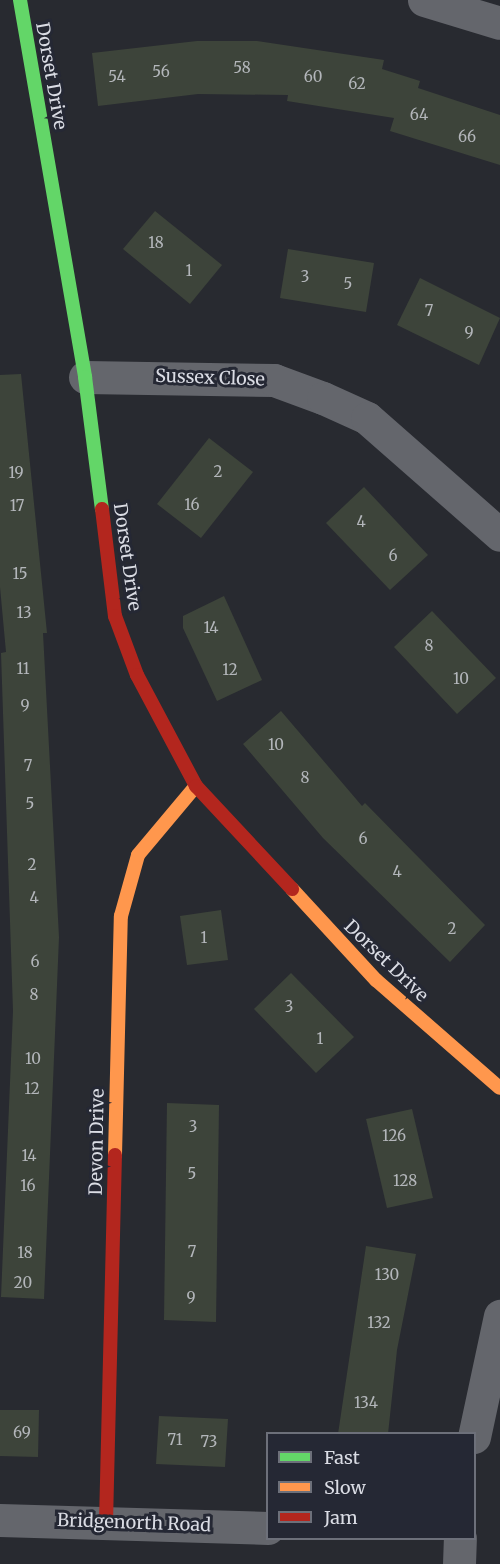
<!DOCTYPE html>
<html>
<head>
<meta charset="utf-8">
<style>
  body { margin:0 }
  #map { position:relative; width:500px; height:1564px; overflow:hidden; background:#282a30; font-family:Merriweather,serif }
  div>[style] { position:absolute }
  .building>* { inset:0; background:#3d443a }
  .street>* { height:33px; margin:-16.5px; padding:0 16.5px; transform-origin:16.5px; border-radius:16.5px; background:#64666c }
  .fast>* { height:14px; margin:-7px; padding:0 7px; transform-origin:7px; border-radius:7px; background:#63d668 }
  .slow>* { height:14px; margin:-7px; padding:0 7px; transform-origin:7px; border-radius:7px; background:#ff974d }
  .jam>* { height:14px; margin:-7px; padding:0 7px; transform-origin:7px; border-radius:7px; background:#b3261e }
  span { translate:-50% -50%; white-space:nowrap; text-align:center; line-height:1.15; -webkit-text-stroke:6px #252834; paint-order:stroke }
  .number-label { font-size:15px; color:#b3b6ba }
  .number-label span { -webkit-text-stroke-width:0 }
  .street-label { font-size:18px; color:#dadce4 }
  .legend { position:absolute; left:266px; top:1432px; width:210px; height:108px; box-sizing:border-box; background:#252834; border:2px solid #6d707a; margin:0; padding:8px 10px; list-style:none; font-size:18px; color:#dadce4 }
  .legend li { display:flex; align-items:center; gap:12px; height:30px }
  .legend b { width:30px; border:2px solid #6d707a }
</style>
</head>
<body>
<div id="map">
  <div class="building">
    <i style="clip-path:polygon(197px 41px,257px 41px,384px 60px,382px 69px,420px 81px,418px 88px,500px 115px,500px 165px,390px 131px,394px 118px,287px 101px,288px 95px,198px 94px,98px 106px,92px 53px)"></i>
    <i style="clip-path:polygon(155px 211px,222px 265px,190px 304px,123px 249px)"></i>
    <i style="clip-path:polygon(288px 249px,374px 263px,366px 312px,280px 298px)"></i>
    <i style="clip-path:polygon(420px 278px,500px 318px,479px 365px,397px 325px)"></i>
    <i style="clip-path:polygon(21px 374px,47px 633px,43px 633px,59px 937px,44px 1299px,1px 1297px,13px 1011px,1px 653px,6px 652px,0 587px,0 375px)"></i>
    <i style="clip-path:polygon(209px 438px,253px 472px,201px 538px,157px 504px)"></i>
    <i style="clip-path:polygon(364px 487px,428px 555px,390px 590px,326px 523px)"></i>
    <i style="clip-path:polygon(224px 596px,262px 680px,217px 701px,183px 628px,183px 616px)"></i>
    <i style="clip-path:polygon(432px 611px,496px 678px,457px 714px,394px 647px)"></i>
    <i style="clip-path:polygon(281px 711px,362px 806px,365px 803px,485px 925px,450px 962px,323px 838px,243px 744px)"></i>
    <i style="clip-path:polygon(221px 910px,228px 960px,187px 965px,180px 916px)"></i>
    <i style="clip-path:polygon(291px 973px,354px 1037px,316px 1073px,254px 1009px)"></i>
    <i style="clip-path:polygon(167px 1103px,219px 1105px,216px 1322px,164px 1320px)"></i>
    <i style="clip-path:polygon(412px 1109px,433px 1198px,387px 1208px,366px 1119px)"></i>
    <i style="clip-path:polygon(366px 1246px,416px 1254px,397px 1350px,388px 1434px,338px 1434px)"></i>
    <i style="clip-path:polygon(0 1410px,39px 1410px,38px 1457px,0 1456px)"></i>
    <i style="clip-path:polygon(159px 1416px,228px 1419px,225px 1467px,156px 1464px)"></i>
  </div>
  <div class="street">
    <i style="left:424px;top:0;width:79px;rotate:16.8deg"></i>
    <i style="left:85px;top:377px;width:189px;rotate:0.9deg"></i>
    <i style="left:274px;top:380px;width:52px;rotate:20.2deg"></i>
    <i style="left:323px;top:398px;width:48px;rotate:24.4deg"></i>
    <i style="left:367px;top:418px;width:177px;rotate:41.3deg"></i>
    <i style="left:474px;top:1437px;width:124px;rotate:-77.9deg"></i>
    <i style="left:0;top:1520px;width:268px;rotate:1.7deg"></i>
    <i style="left:459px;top:1564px;width:26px;rotate:-88deg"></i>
  </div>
  <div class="fast">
    <i style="left:20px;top:0;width:383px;rotate:80.2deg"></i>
    <i style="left:85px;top:377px;width:133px;rotate:82.7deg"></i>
  </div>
  <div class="slow">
    <i style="left:292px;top:889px;width:124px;rotate:47.3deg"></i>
    <i style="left:376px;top:980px;width:164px;rotate:41.1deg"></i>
    <i style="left:115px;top:1155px;width:239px;rotate:-88.6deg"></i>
    <i style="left:121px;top:916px;width:63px;rotate:-74.4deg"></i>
    <i style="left:138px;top:855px;width:90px;rotate:-50deg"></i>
  </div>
  <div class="jam">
    <i style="left:102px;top:509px;width:108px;rotate:83.1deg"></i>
    <i style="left:115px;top:616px;width:63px;rotate:69.6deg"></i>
    <i style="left:137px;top:675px;width:126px;rotate:62deg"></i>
    <i style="left:196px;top:786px;width:141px;rotate:47deg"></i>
    <i style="left:106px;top:1522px;width:367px;rotate:-88.6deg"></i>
  </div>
  <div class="number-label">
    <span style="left:242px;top:68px">58</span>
    <span style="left:161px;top:72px">56</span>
    <span style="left:117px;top:77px">54</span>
    <span style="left:313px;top:77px">60</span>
    <span style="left:357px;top:84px">62</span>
    <span style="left:419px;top:115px">64</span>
    <span style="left:467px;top:137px">66</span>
    <span style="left:156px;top:243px">18</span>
    <span style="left:189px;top:271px">1</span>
    <span style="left:305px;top:277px">3</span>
    <span style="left:348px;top:284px">5</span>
    <span style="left:429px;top:311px">7</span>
    <span style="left:469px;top:333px">9</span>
    <span style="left:218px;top:472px">2</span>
    <span style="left:16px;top:473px">19</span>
    <span style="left:192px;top:505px">16</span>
    <span style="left:17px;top:506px">17</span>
    <span style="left:361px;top:522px">4</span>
    <span style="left:393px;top:556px">6</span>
    <span style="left:20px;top:574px">15</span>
    <span style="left:24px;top:613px">13</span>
    <span style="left:211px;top:628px">14</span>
    <span style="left:429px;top:646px">8</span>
    <span style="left:23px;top:669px">11</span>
    <span style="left:230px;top:670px">12</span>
    <span style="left:461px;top:679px">10</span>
    <span style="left:25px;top:706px">9</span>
    <span style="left:276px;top:745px">10</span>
    <span style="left:28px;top:766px">7</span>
    <span style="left:305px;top:778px">8</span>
    <span style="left:30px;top:804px">5</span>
    <span style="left:363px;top:839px">6</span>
    <span style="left:32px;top:865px">2</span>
    <span style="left:397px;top:872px">4</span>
    <span style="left:34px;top:898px">4</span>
    <span style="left:452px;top:929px">2</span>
    <span style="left:204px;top:938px">1</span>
    <span style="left:35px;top:962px">6</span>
    <span style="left:34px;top:995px">8</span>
    <span style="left:289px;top:1007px">3</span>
    <span style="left:320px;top:1039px">1</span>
    <span style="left:33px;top:1059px">10</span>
    <span style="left:32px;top:1089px">12</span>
    <span style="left:193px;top:1127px">3</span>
    <span style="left:394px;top:1136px">126</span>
    <span style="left:29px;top:1156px">14</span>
    <span style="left:192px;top:1174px">5</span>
    <span style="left:405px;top:1181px">128</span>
    <span style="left:28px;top:1186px">16</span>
    <span style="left:192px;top:1252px">7</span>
    <span style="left:25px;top:1253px">18</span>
    <span style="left:387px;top:1275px">130</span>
    <span style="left:23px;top:1283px">20</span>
    <span style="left:191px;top:1298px">9</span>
    <span style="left:379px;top:1323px">132</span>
    <span style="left:366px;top:1403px">134</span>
    <span style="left:22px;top:1433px">69</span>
    <span style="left:175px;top:1440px">71</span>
    <span style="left:209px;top:1442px">73</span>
  </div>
  <div class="street-label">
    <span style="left:51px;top:76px;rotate:80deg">Dorset Drive</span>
    <span style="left:210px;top:378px;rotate:2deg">Sussex Close</span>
    <span style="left:127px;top:557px;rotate:82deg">Dorset Drive</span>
    <span style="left:386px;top:961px;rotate:44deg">Dorset Drive</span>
    <span style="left:97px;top:1142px;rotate:-89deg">Devon Drive</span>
    <span style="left:134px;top:1523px;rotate:2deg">Bridgenorth Road</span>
  </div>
  <ul class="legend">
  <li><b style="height:8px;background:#63d668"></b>Fast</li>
  <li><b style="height:8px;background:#ff974d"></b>Slow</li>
  <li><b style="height:8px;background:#b3261e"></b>Jam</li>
  </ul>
</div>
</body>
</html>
